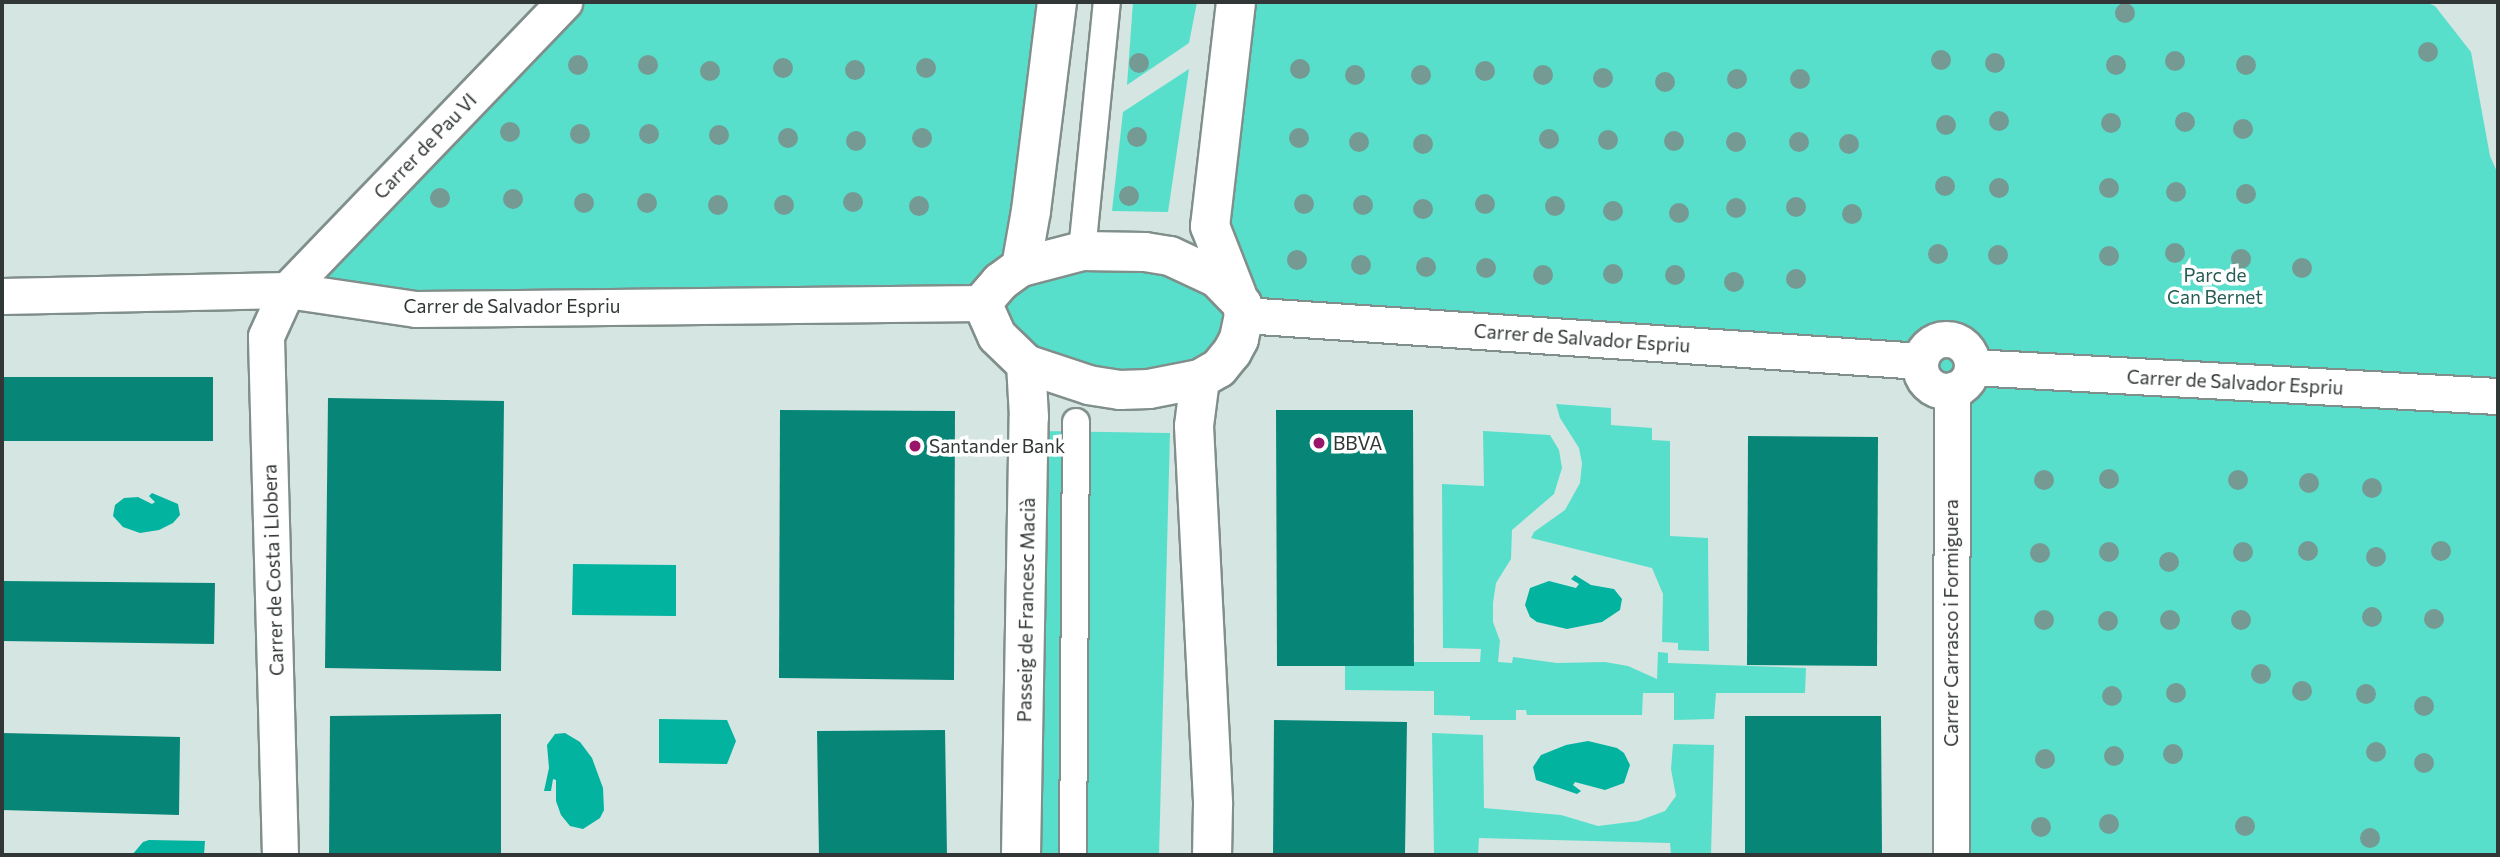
<!DOCTYPE html>
<html>
<head>
<meta charset="utf-8">
<style>
  body { margin:0 }
  #map { position:relative; width:2500px; height:857px; overflow:hidden; background:#d5e5e2; font-family:Commissioner,sans-serif }
  div>[style] { position:absolute }
  .green>* { inset:0; background:#58dfcb }
  .water>* { inset:0; background:#02b39f }
  .building>* { inset:0; background:#078677 }
  .roads { filter:drop-shadow(2px 0 #808f8b) drop-shadow(-2px 0 #808f8b) drop-shadow(0 2px #808f8b) drop-shadow(0 -2px #808f8b) }
  .pedestrian>* { height:26px; margin:-13px; padding:0 13px; transform-origin:13px; border-radius:13px; background:#fff }
  .minor>* { height:35px; margin:-17.5px; padding:0 17.5px; transform-origin:17.5px; border-radius:17.5px; background:#fff }
  .minor>.ring { margin:-17.5px; padding:0; box-sizing:content-box; background:none; border:35px solid #fff; border-radius:50% }
  .tertiary>* { height:38px; margin:-19px; padding:0 19px; transform-origin:19px; border-radius:19px; background:#fff }
  .trees>* { width:20px; height:20px; margin:-10px; border-radius:50%; background:#749a93 }
  .dots>* { width:19px; height:19px; translate:-50% -50%; box-sizing:border-box; border:4px solid #fff; border-radius:50% }
  span { translate:-50% -50%; white-space:nowrap; text-align:center; line-height:1.15; -webkit-text-stroke:7px #fff; paint-order:stroke }
  .street-label { font-size:19px; color:#313736 }
  .park-label { font-size:19px; color:#245d53 }
  .poi-label { font-size:19px; color:#313736 }
  .left { translate:0 -50%; text-align:left }
  .frame { position:absolute; inset:0; border:4px solid #313736; pointer-events:none }
</style>
</head>
<body>
<div id="map">
  <div class="green">
    <i style="clip-path:polygon(564px 2px,1057px 2px,1021px 266px,1195px 265px,1210px 226px,1234px 2px,2425px 2px,2435px 6px,2471px 52px,2490px 156px,2498px 174px,2498px 855px,1951px 855px,1952px 390px,1920px 361px,1245px 315px,1232px 352px,1089px 385px,987px 320px,287px 290px)"></i>
    <i style="clip-path:polygon(1133px 2px,1197px 2px,1189px 43px,1127px 85px)"></i>
    <i style="clip-path:polygon(1189px 69px,1168px 212px,1112px 211px,1123px 112px)"></i>
    <i style="clip-path:polygon(1556px 404px,1611px 408px,1611px 425px,1652px 428px,1652px 440px,1670px 441px,1670px 536px,1708px 538px,1709px 651px,1678px 650px,1678px 643px,1662px 642px,1663px 594px,1652px 568px,1531px 538px,1534px 532px,1565px 510px,1580px 483px,1582px 463px,1579px 448px,1560px 418px)"></i>
    <i style="clip-path:polygon(1041px 431px,1170px 433px,1159px 855px,1032px 855px)"></i>
    <i style="clip-path:polygon(1483px 431px,1550px 435px,1559px 450px,1562px 468px,1554px 494px,1512px 530px,1511px 559px,1496px 583px,1493px 603px,1493px 622px,1500px 641px,1498px 662px,1512px 663px,1513px 657px,1557px 663px,1605px 662px,1628px 666px,1657px 679px,1658px 652px,1668px 653px,1668px 663px,1806px 668px,1805px 693px,1716px 693px,1714px 719px,1674px 720px,1674px 693px,1643px 693px,1642px 715px,1527px 715px,1526px 710px,1516px 710px,1516px 720px,1470px 720px,1470px 716px,1434px 715px,1434px 691px,1345px 690px,1345px 662px,1480px 662px,1481px 649px,1443px 648px,1442px 484px,1484px 486px)"></i>
    <i style="clip-path:polygon(1432px 733px,1483px 735px,1484px 808px,1561px 815px,1598px 826px,1638px 821px,1665px 811px,1676px 796px,1671px 769px,1673px 744px,1714px 745px,1711px 855px,1671px 855px,1670px 843px,1479px 838px,1478px 855px,1434px 855px)"></i>
  </div>
  <div class="water">
    <i style="clip-path:polygon(152px 493px,178px 504px,180px 515px,173px 523px,159px 530px,140px 533px,123px 527px,113px 516px,115px 505px,124px 498px,138px 497px,152px 504px,155px 502px,149px 496px)"></i>
    <i style="clip-path:polygon(573px 564px,676px 565px,676px 616px,572px 615px)"></i>
    <i style="clip-path:polygon(1575px 575px,1591px 585px,1614px 589px,1622px 599px,1620px 610px,1602px 622px,1567px 629px,1537px 622px,1530px 617px,1525px 605px,1530px 588px,1549px 581px,1576px 588px,1579px 584px,1571px 579px)"></i>
    <i style="clip-path:polygon(659px 719px,727px 720px,736px 741px,727px 764px,659px 763px)"></i>
    <i style="clip-path:polygon(565px 733px,580px 742px,592px 758px,603px 788px,604px 810px,600px 818px,583px 829px,570px 826px,561px 815px,556px 801px,556px 780px,553px 779px,551px 791px,544px 791px,549px 768px,547px 745px,555px 734px)"></i>
    <i style="clip-path:polygon(1588px 741px,1617px 748px,1624px 753px,1630px 765px,1624px 783px,1605px 790px,1575px 782px,1573px 785px,1581px 791px,1577px 794px,1536px 780px,1533px 767px,1541px 755px,1566px 745px)"></i>
    <i style="clip-path:polygon(149px 840px,205px 841px,204px 855px,132px 855px,143px 842px)"></i>
  </div>
  <div class="building">
    <i style="clip-path:polygon(2px 377px,213px 377px,213px 441px,2px 441px)"></i>
    <i style="clip-path:polygon(328px 398px,504px 401px,501px 671px,325px 668px)"></i>
    <i style="clip-path:polygon(780px 410px,955px 411px,954px 680px,779px 678px)"></i>
    <i style="clip-path:polygon(1276px 410px,1413px 410px,1414px 666px,1277px 666px)"></i>
    <i style="clip-path:polygon(1748px 436px,1878px 437px,1877px 666px,1747px 665px)"></i>
    <i style="clip-path:polygon(2px 581px,215px 583px,214px 644px,2px 641px)"></i>
    <i style="clip-path:polygon(501px 714px,501px 855px,329px 855px,330px 716px)"></i>
    <i style="clip-path:polygon(1745px 716px,1881px 716px,1882px 855px,1745px 855px)"></i>
    <i style="clip-path:polygon(1274px 720px,1407px 722px,1405px 855px,1273px 855px)"></i>
    <i style="clip-path:polygon(945px 730px,947px 855px,819px 855px,817px 731px)"></i>
    <i style="clip-path:polygon(2px 733px,180px 737px,179px 815px,2px 810px)"></i>
  </div>
  <div class="roads">
    <div class="pedestrian">
      <i style="left:1082px;top:251px;width:250px;rotate:-84.3deg"></i>
      <i style="left:1073px;top:855px;width:433px;rotate:-89.6deg"></i>
    </div>
    <div class="minor">
      <i style="left:2px;top:296px;width:285px;rotate:-1.2deg"></i>
      <i style="left:287px;top:290px;width:130px;rotate:8.4deg"></i>
      <i style="left:416px;top:309px;width:566px;rotate:-0.61deg"></i>
      <i style="left:1244px;top:315px;width:678px;rotate:3.89deg"></i>
      <i class="ring" style="left:1920px;top:339px;width:17px;height:17px"></i>
      <i style="left:1972px;top:367px;width:527px;rotate:3.16deg"></i>
      <i style="left:280px;top:855px;width:519px;rotate:-91.55deg"></i>
      <i style="left:266px;top:336px;width:51px;rotate:-65.5deg"></i>
      <i style="left:287px;top:290px;width:400px;rotate:-46.1deg"></i>
      <i style="left:1951px;top:855px;width:465px;rotate:-89.9deg"></i>
    </div>
    <div class="tertiary">
      <i style="left:1236px;top:2px;width:226px;rotate:96.6deg"></i>
      <i style="left:1210px;top:226px;width:74px;rotate:68.6deg"></i>
      <i style="left:1082px;top:251px;width:63px;rotate:0.9deg"></i>
      <i style="left:1145px;top:252px;width:25px;rotate:9deg"></i>
      <i style="left:1170px;top:256px;width:52px;rotate:25.1deg"></i>
      <i style="left:1217px;top:278px;width:36px;rotate:46deg"></i>
      <i style="left:1242px;top:304px;width:11px;rotate:80deg"></i>
      <i style="left:1244px;top:315px;width:25px;rotate:102deg"></i>
      <i style="left:1239px;top:339px;width:15px;rotate:118deg"></i>
      <i style="left:1232px;top:352px;width:21px;rotate:129deg"></i>
      <i style="left:1219px;top:368px;width:22px;rotate:150deg"></i>
      <i style="left:1200px;top:379px;width:52px;rotate:168.9deg"></i>
      <i style="left:1149px;top:389px;width:29px;rotate:178deg"></i>
      <i style="left:1120px;top:390px;width:31px;rotate:-171deg"></i>
      <i style="left:1089px;top:385px;width:66px;rotate:-161.6deg"></i>
      <i style="left:1026px;top:364px;width:40px;rotate:-136deg"></i>
      <i style="left:997px;top:336px;width:36px;rotate:-114deg"></i>
      <i style="left:982px;top:303px;width:28px;rotate:-49deg"></i>
      <i style="left:1000px;top:282px;width:26px;rotate:-36deg"></i>
      <i style="left:1021px;top:267px;width:63px;rotate:-14.7deg"></i>
      <i style="left:1021px;top:267px;width:57px;rotate:-79.9deg"></i>
      <i style="left:1031px;top:211px;width:211px;rotate:-82.9deg"></i>
      <i style="left:1200px;top:379px;width:47px;rotate:97.3deg"></i>
      <i style="left:1194px;top:426px;width:379px;rotate:87.1deg"></i>
      <i style="left:1213px;top:805px;width:50px;rotate:91.1deg"></i>
      <i style="left:1021px;top:855px;width:438px;rotate:-89deg"></i>
      <i style="left:1029px;top:417px;width:53px;rotate:-93.2deg"></i>
    </div>
  </div>
  <div class="trees">
    <i style="left:2125px;top:13px"></i>
    <i style="left:2428px;top:52px"></i>
    <i style="left:1941px;top:60px"></i>
    <i style="left:2175px;top:61px"></i>
    <i style="left:1139px;top:63px"></i>
    <i style="left:1995px;top:63px"></i>
    <i style="left:578px;top:65px"></i>
    <i style="left:648px;top:65px"></i>
    <i style="left:2116px;top:65px"></i>
    <i style="left:2246px;top:65px"></i>
    <i style="left:783px;top:68px"></i>
    <i style="left:926px;top:68px"></i>
    <i style="left:1300px;top:69px"></i>
    <i style="left:855px;top:70px"></i>
    <i style="left:710px;top:71px"></i>
    <i style="left:1485px;top:71px"></i>
    <i style="left:1355px;top:75px"></i>
    <i style="left:1421px;top:75px"></i>
    <i style="left:1543px;top:75px"></i>
    <i style="left:1603px;top:78px"></i>
    <i style="left:1737px;top:79px"></i>
    <i style="left:1800px;top:79px"></i>
    <i style="left:1665px;top:82px"></i>
    <i style="left:1999px;top:121px"></i>
    <i style="left:2185px;top:122px"></i>
    <i style="left:2111px;top:123px"></i>
    <i style="left:1946px;top:125px"></i>
    <i style="left:2243px;top:129px"></i>
    <i style="left:510px;top:132px"></i>
    <i style="left:580px;top:134px"></i>
    <i style="left:649px;top:134px"></i>
    <i style="left:719px;top:135px"></i>
    <i style="left:1137px;top:137px"></i>
    <i style="left:788px;top:138px"></i>
    <i style="left:922px;top:138px"></i>
    <i style="left:1299px;top:138px"></i>
    <i style="left:1549px;top:139px"></i>
    <i style="left:1608px;top:140px"></i>
    <i style="left:856px;top:141px"></i>
    <i style="left:1674px;top:141px"></i>
    <i style="left:1359px;top:142px"></i>
    <i style="left:1736px;top:142px"></i>
    <i style="left:1799px;top:142px"></i>
    <i style="left:1423px;top:144px"></i>
    <i style="left:1849px;top:144px"></i>
    <i style="left:1945px;top:186px"></i>
    <i style="left:1999px;top:188px"></i>
    <i style="left:2109px;top:188px"></i>
    <i style="left:2176px;top:192px"></i>
    <i style="left:2246px;top:194px"></i>
    <i style="left:1129px;top:196px"></i>
    <i style="left:440px;top:198px"></i>
    <i style="left:513px;top:199px"></i>
    <i style="left:853px;top:202px"></i>
    <i style="left:584px;top:203px"></i>
    <i style="left:647px;top:203px"></i>
    <i style="left:1304px;top:204px"></i>
    <i style="left:1485px;top:204px"></i>
    <i style="left:718px;top:205px"></i>
    <i style="left:784px;top:205px"></i>
    <i style="left:1363px;top:205px"></i>
    <i style="left:919px;top:206px"></i>
    <i style="left:1555px;top:206px"></i>
    <i style="left:1796px;top:207px"></i>
    <i style="left:1736px;top:208px"></i>
    <i style="left:1423px;top:209px"></i>
    <i style="left:1613px;top:211px"></i>
    <i style="left:1679px;top:213px"></i>
    <i style="left:1852px;top:214px"></i>
    <i style="left:2175px;top:253px"></i>
    <i style="left:1938px;top:254px"></i>
    <i style="left:1998px;top:255px"></i>
    <i style="left:2109px;top:256px"></i>
    <i style="left:2241px;top:259px"></i>
    <i style="left:1297px;top:260px"></i>
    <i style="left:1361px;top:265px"></i>
    <i style="left:1426px;top:267px"></i>
    <i style="left:1486px;top:268px"></i>
    <i style="left:2302px;top:268px"></i>
    <i style="left:1613px;top:274px"></i>
    <i style="left:1543px;top:275px"></i>
    <i style="left:1675px;top:275px"></i>
    <i style="left:1796px;top:279px"></i>
    <i style="left:1734px;top:282px"></i>
    <i style="left:2109px;top:479px"></i>
    <i style="left:2044px;top:480px"></i>
    <i style="left:2238px;top:480px"></i>
    <i style="left:2309px;top:483px"></i>
    <i style="left:2372px;top:488px"></i>
    <i style="left:2308px;top:551px"></i>
    <i style="left:2441px;top:551px"></i>
    <i style="left:2109px;top:552px"></i>
    <i style="left:2243px;top:552px"></i>
    <i style="left:2040px;top:553px"></i>
    <i style="left:2376px;top:557px"></i>
    <i style="left:2169px;top:562px"></i>
    <i style="left:2372px;top:617px"></i>
    <i style="left:2434px;top:619px"></i>
    <i style="left:2044px;top:620px"></i>
    <i style="left:2170px;top:620px"></i>
    <i style="left:2241px;top:620px"></i>
    <i style="left:2108px;top:621px"></i>
    <i style="left:2261px;top:674px"></i>
    <i style="left:2302px;top:691px"></i>
    <i style="left:2176px;top:693px"></i>
    <i style="left:2366px;top:694px"></i>
    <i style="left:2112px;top:696px"></i>
    <i style="left:2424px;top:706px"></i>
    <i style="left:2376px;top:752px"></i>
    <i style="left:2173px;top:754px"></i>
    <i style="left:2114px;top:756px"></i>
    <i style="left:2045px;top:759px"></i>
    <i style="left:2424px;top:763px"></i>
    <i style="left:2109px;top:824px"></i>
    <i style="left:2245px;top:826px"></i>
    <i style="left:2041px;top:827px"></i>
    <i style="left:2370px;top:838px"></i>
  </div>
  <div class="dots">
    <i style="left:1319px;top:443px;background:#98156a"></i>
    <i style="left:915px;top:446px;background:#98156a"></i>
  </div>
  <div class="street-label">
    <span style="left:425px;top:146px;rotate:-46deg">Carrer de Pau VI</span>
    <span style="left:512px;top:306px">Carrer de Salvador Espriu</span>
    <span style="left:1582px;top:338px;rotate:4deg">Carrer de Salvador Espriu</span>
    <span style="left:2235px;top:382px;rotate:3deg">Carrer de Salvador Espriu</span>
    <span style="left:273px;top:570px;rotate:-92deg">Carrer de Costa i Llobera</span>
    <span style="left:1026px;top:610px;rotate:-89deg">Passeig de Francesc Macià</span>
    <span style="left:1951px;top:623px;rotate:-90deg">Carrer Carrasco i Formiguera</span>
  </div>
  <div class="park-label">
    <span style="left:2215px;top:286px">Parc de<br>Can Bernet</span>
  </div>
  <div class="poi-label">
    <span class="left" style="left:1333px;top:443px">BBVA</span>
    <span class="left" style="left:929px;top:446px">Santander Bank</span>
  </div>
  <div class="frame"></div>
</div>
</body>
</html>
